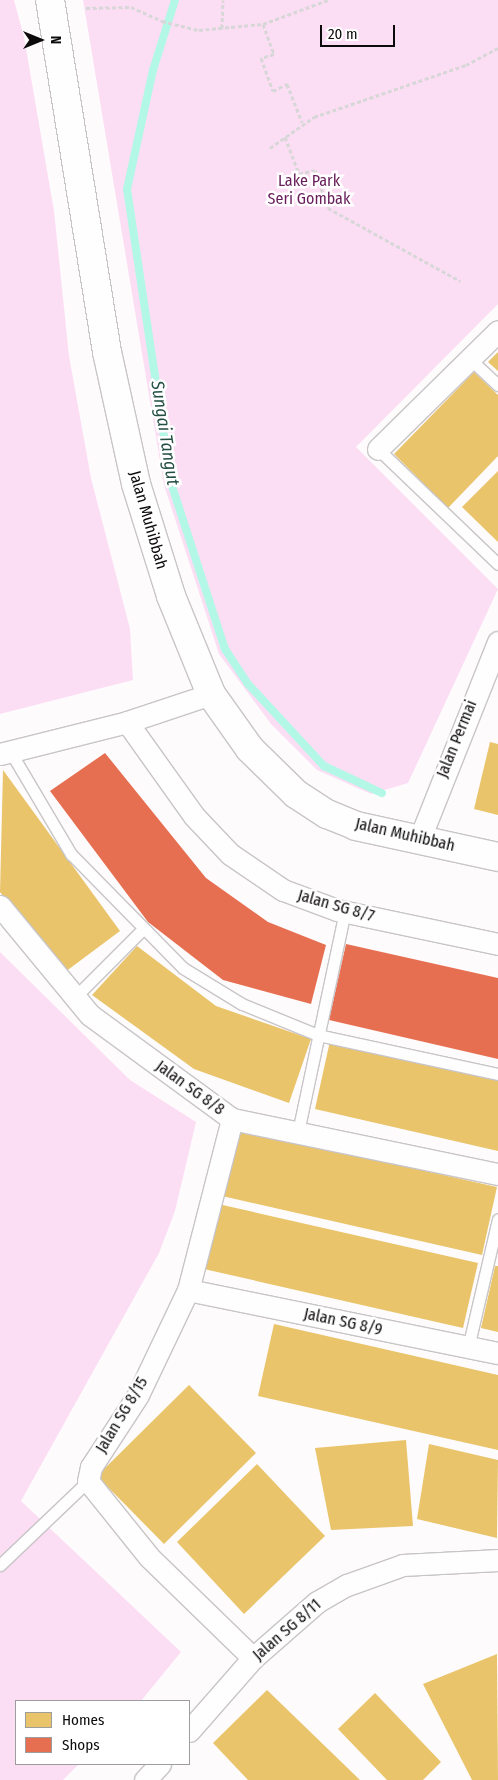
<!DOCTYPE html>
<html>
<head>
<meta charset="utf-8">
<style>
  body { margin:0 }
  #map { position:relative; width:498px; height:1780px; overflow:hidden; background:#fefbfd; font-family:"Fira Sans Condensed",sans-serif }
  div>[style] { position:absolute }
  .green>* { inset:0; background:#fcdef4 }
  .homes>* { inset:0; background:#e9c46a }
  .shops>* { inset:0; background:#e76f51 }
  .stream>* { height:8px; margin:-4px; padding:0 4px; transform-origin:4px; border-radius:4px; background:#b3f7e7 }
  .path>* { height:3px; margin-top:-1.5px; transform-origin:0; background:repeating-linear-gradient(90deg,#d8d7d8 0 4px,transparent 0 6.5px) }
  .roads { filter:drop-shadow(1px 0 #c8c5c7) drop-shadow(-1px 0 #c8c5c7) drop-shadow(0 1px #c8c5c7) drop-shadow(0 -1px #c8c5c7) }
  .lane>* { height:11px; margin:-5.5px; padding:0 5.5px; transform-origin:5.5px; border-radius:5.5px; background:#fffeff }
  .street>* { height:21px; margin:-10.5px; padding:0 10.5px; transform-origin:10.5px; border-radius:10.5px; background:#fffeff }
  .secondary>* { height:28px; margin:-14px; padding:0 14px; transform-origin:14px; border-radius:14px; background:#fffeff }
  span { translate:-50% -50%; white-space:nowrap; text-align:center; line-height:1.15; -webkit-text-stroke:5px #fff; paint-order:stroke }
  .park-label { font-size:16px; color:#671d5a }
  .street-label { font-size:16px; color:#0d0a0c }
  .water-label { font-size:18px; color:#234e44; font-style:italic }
  .legend { position:absolute; left:15px; top:1700px; width:175px; height:65px; box-sizing:border-box; background:#fff; border:1px solid #9e9d9e; margin:0; padding:6px 9px; list-style:none; font-size:15px; color:#0d0a0c }
  .legend li { display:flex; align-items:center; gap:10px; height:25px }
  .legend b { width:25px; border:1px solid #9e9d9e }
  .north { position:absolute; left:15px; top:15px; width:50px; height:50px; -webkit-text-stroke:4px #fff; paint-order:stroke; rotate:90deg; font-size:14px; font-weight:700; line-height:20px; text-align:center; color:#0d0a0c }
  .north::after { content:''; display:block; margin:auto; width:18px; height:22px; background:#0d0a0c; clip-path:polygon(50% 0,100% 100%,50% 72%,0 100%) }
  .scale { position:absolute; left:320px; top:25px; width:75px; height:22px; box-sizing:border-box; border:2px solid #0d0a0c; border-top:0; padding-left:6px; font-size:15px; line-height:18px; white-space:nowrap; color:#0d0a0c; -webkit-text-stroke:4px #fff; paint-order:stroke }
</style>
</head>
<body>
<div id="map">
  <div class="green">
    <i style="clip-path:polygon(0 0,14px 0,24px 37px,54px 211px,69px 356px,91px 478px,130px 629px,133px 680px,0 714px)"></i>
    <i style="clip-path:polygon(83px 0,498px 0,498px 304px,356px 447px,498px 589px,408px 783px,371px 794px,317px 770px,271px 724px,219px 654px,164px 485px)"></i>
    <i style="clip-path:polygon(0 952px,130px 1080px,196px 1122px,175px 1211px,159px 1253px,21px 1501px,181px 1652px,141px 1701px,16px 1701px,16px 1764px,79px 1764px,63px 1780px,0 1780px)"></i>
  </div>
  <div class="homes">
    <i style="clip-path:polygon(498px 352px,498px 371px,488px 362px)"></i>
    <i style="clip-path:polygon(474px 372px,498px 395px,498px 456px,448px 508px,394px 454px)"></i>
    <i style="clip-path:polygon(498px 471px,498px 542px,462px 507px)"></i>
    <i style="clip-path:polygon(490px 742px,498px 744px,498px 815px,474px 809px)"></i>
    <i style="clip-path:polygon(3px 770px,120px 931px,61px 975px,0 892px)"></i>
    <i style="clip-path:polygon(137px 946px,216px 1006px,311px 1039px,289px 1103px,194px 1069px,92px 995px)"></i>
    <i style="clip-path:polygon(330px 1041px,498px 1079px,498px 1151px,315px 1109px)"></i>
    <i style="clip-path:polygon(237px 1129px,497px 1187px,482px 1255px,222px 1196px)"></i>
    <i style="clip-path:polygon(218px 1204px,478px 1263px,463px 1328px,204px 1269px)"></i>
    <i style="clip-path:polygon(495px 1266px,498px 1266px,498px 1332px,481px 1328px)"></i>
    <i style="clip-path:polygon(274px 1324px,498px 1375px,498px 1450px,258px 1396px)"></i>
    <i style="clip-path:polygon(189px 1385px,256px 1453px,164px 1544px,97px 1476px)"></i>
    <i style="clip-path:polygon(406px 1440px,413px 1526px,331px 1530px,315px 1448px)"></i>
    <i style="clip-path:polygon(429px 1444px,498px 1460px,497px 1538px,417px 1519px)"></i>
    <i style="clip-path:polygon(257px 1464px,325px 1536px,244px 1614px,177px 1542px)"></i>
    <i style="clip-path:polygon(497px 1654px,498px 1780px,472px 1780px,423px 1684px)"></i>
    <i style="clip-path:polygon(267px 1690px,360px 1780px,248px 1780px,213px 1743px)"></i>
    <i style="clip-path:polygon(375px 1693px,441px 1762px,423px 1780px,387px 1780px,338px 1729px)"></i>
  </div>
  <div class="shops">
    <i style="clip-path:polygon(105px 753px,206px 878px,268px 922px,326px 945px,311px 1004px,223px 980px,148px 922px,50px 791px)"></i>
    <i style="clip-path:polygon(346px 944px,498px 978px,498px 1059px,329px 1020px)"></i>
  </div>
  <div class="stream">
    <i style="left:175px;top:0;width:73px;rotate:107.4deg"></i>
    <i style="left:153px;top:70px;width:122px;rotate:102.3deg"></i>
    <i style="left:127px;top:189px;width:297px;rotate:81.5deg"></i>
    <i style="left:171px;top:483px;width:175px;rotate:72deg"></i>
    <i style="left:225px;top:649px;width:42px;rotate:56.7deg"></i>
    <i style="left:248px;top:684px;width:112px;rotate:47.2deg"></i>
    <i style="left:324px;top:766px;width:64px;rotate:25deg"></i>
  </div>
  <div class="path">
    <i style="left:86px;top:8px;width:45px;rotate:-1.3deg"></i>
    <i style="left:131px;top:7px;width:34px;rotate:24deg"></i>
    <i style="left:162px;top:21px;width:38px;rotate:14deg"></i>
    <i style="left:199px;top:30px;width:64px;rotate:-5.4deg"></i>
    <i style="left:263px;top:24px;width:69px;rotate:-20.3deg"></i>
    <i style="left:263px;top:24px;width:32px;rotate:70deg"></i>
    <i style="left:274px;top:54px;width:14px;rotate:163deg"></i>
    <i style="left:261px;top:58px;width:35px;rotate:70deg"></i>
    <i style="left:273px;top:91px;width:16px;rotate:-27deg"></i>
    <i style="left:287px;top:84px;width:41px;rotate:68.5deg"></i>
    <i style="left:222px;top:28px;width:28px;rotate:-88deg"></i>
    <i style="left:285px;top:137px;width:40px;rotate:69deg"></i>
    <i style="left:299px;top:174px;width:16px;rotate:-14deg"></i>
    <i style="left:315px;top:170px;width:40px;rotate:71.1deg"></i>
    <i style="left:328px;top:208px;width:151px;rotate:28.9deg"></i>
    <i style="left:270px;top:148px;width:54px;rotate:-35.2deg"></i>
    <i style="left:314px;top:117px;width:161px;rotate:-18.9deg"></i>
    <i style="left:466px;top:65px;width:36px;rotate:-28deg"></i>
  </div>
  <div class="roads">
    <div class="lane">
      <i style="left:470px;top:359px;width:38px;rotate:43deg"></i>
      <i style="left:378px;top:449px;width:166px;rotate:43.8deg"></i>
      <i style="left:10px;top:751px;width:120px;rotate:59.4deg"></i>
      <i style="left:71px;top:854px;width:160px;rotate:45.5deg"></i>
      <i style="left:183px;top:968px;width:69px;rotate:31.4deg"></i>
      <i style="left:242px;top:1004px;width:82px;rotate:22.2deg"></i>
      <i style="left:318px;top:1035px;width:184px;rotate:12.2deg"></i>
      <i style="left:74px;top:998px;width:98px;rotate:-45deg"></i>
      <i style="left:298px;top:1132px;width:226px;rotate:-78deg"></i>
      <i style="left:468px;top:1348px;width:132px;rotate:-76.9deg"></i>
      <i style="left:0;top:1565px;width:122px;rotate:-43.7deg"></i>
    </div>
    <div class="street">
      <i style="left:378px;top:449px;width:168px;rotate:-44.5deg"></i>
      <i style="left:127px;top:722px;width:115px;rotate:54.5deg"></i>
      <i style="left:194px;top:816px;width:52px;rotate:46.5deg"></i>
      <i style="left:230px;top:854px;width:64px;rotate:34.2deg"></i>
      <i style="left:283px;top:890px;width:58px;rotate:20.3deg"></i>
      <i style="left:337px;top:910px;width:165px;rotate:11.9deg"></i>
      <i style="left:0;top:754px;width:131px;rotate:-14.1deg"></i>
      <i style="left:127px;top:722px;width:89px;rotate:-18.4deg"></i>
      <i style="left:420px;top:838px;width:211px;rotate:-68.3deg"></i>
      <i style="left:0;top:906px;width:141px;rotate:50.5deg"></i>
      <i style="left:90px;top:1015px;width:176px;rotate:36.2deg"></i>
      <i style="left:232px;top:1119px;width:272px;rotate:11.7deg"></i>
      <i style="left:232px;top:1119px;width:177px;rotate:104.4deg"></i>
      <i style="left:188px;top:1290px;width:116px;rotate:115.5deg"></i>
      <i style="left:138px;top:1395px;width:86px;rotate:123.1deg"></i>
      <i style="left:91px;top:1467px;width:14px;rotate:102deg"></i>
      <i style="left:88px;top:1481px;width:97px;rotate:51.2deg"></i>
      <i style="left:149px;top:1557px;width:145px;rotate:44.2deg"></i>
      <i style="left:188px;top:1290px;width:316px;rotate:11.5deg"></i>
      <i style="left:189px;top:1731px;width:97px;rotate:-48.8deg"></i>
      <i style="left:253px;top:1658px;width:85px;rotate:-41.2deg"></i>
      <i style="left:317px;top:1602px;width:34px;rotate:-30deg"></i>
      <i style="left:347px;top:1585px;width:59px;rotate:-19.7deg"></i>
      <i style="left:403px;top:1565px;width:95px;rotate:-3deg"></i>
      <i style="left:145px;top:1780px;width:22px;rotate:-47deg"></i>
    </div>
    <div class="secondary">
      <i style="left:50px;top:0;width:357px;rotate:80.8deg"></i>
      <i style="left:107px;top:352px;width:135px;rotate:77.6deg"></i>
      <i style="left:136px;top:484px;width:117px;rotate:72.6deg"></i>
      <i style="left:171px;top:596px;width:106px;rotate:67.8deg"></i>
      <i style="left:211px;top:694px;width:67px;rotate:54.7deg"></i>
      <i style="left:250px;top:749px;width:64px;rotate:44.4deg"></i>
      <i style="left:296px;top:794px;width:37px;rotate:33deg"></i>
      <i style="left:327px;top:814px;width:31px;rotate:22deg"></i>
      <i style="left:356px;top:826px;width:145px;rotate:12.3deg"></i>
    </div>
  </div>
  <div class="park-label">
    <span style="left:309px;top:190px">Lake Park<br>Seri Gombak</span>
  </div>
  <div class="street-label">
    <span style="left:148px;top:520px;rotate:74deg">Jalan Muhibbah</span>
    <span style="left:457px;top:739px;rotate:-68deg">Jalan Permai</span>
    <span style="left:405px;top:835px;rotate:13deg">Jalan Muhibbah</span>
    <span style="left:336px;top:906px;rotate:16deg">Jalan SG 8/7</span>
    <span style="left:190px;top:1088px;rotate:36deg">Jalan SG 8/8</span>
    <span style="left:343px;top:1322px;rotate:12deg">Jalan SG 8/9</span>
    <span style="left:122px;top:1415px;rotate:-59deg">Jalan SG 8/15</span>
    <span style="left:287px;top:1630px;rotate:-41deg">Jalan SG 8/11</span>
  </div>
  <div class="water-label">
    <span style="left:165px;top:433px;rotate:81deg">Sungai Tangut</span>
  </div>
  <ul class="legend">
  <li><b style="height:14px;background:#e9c46a"></b>Homes</li>
  <li><b style="height:14px;background:#e76f51"></b>Shops</li>
  </ul>
  <div class="north">N</div>
  <div class="scale">20 m</div>
</div>
</body>
</html>
